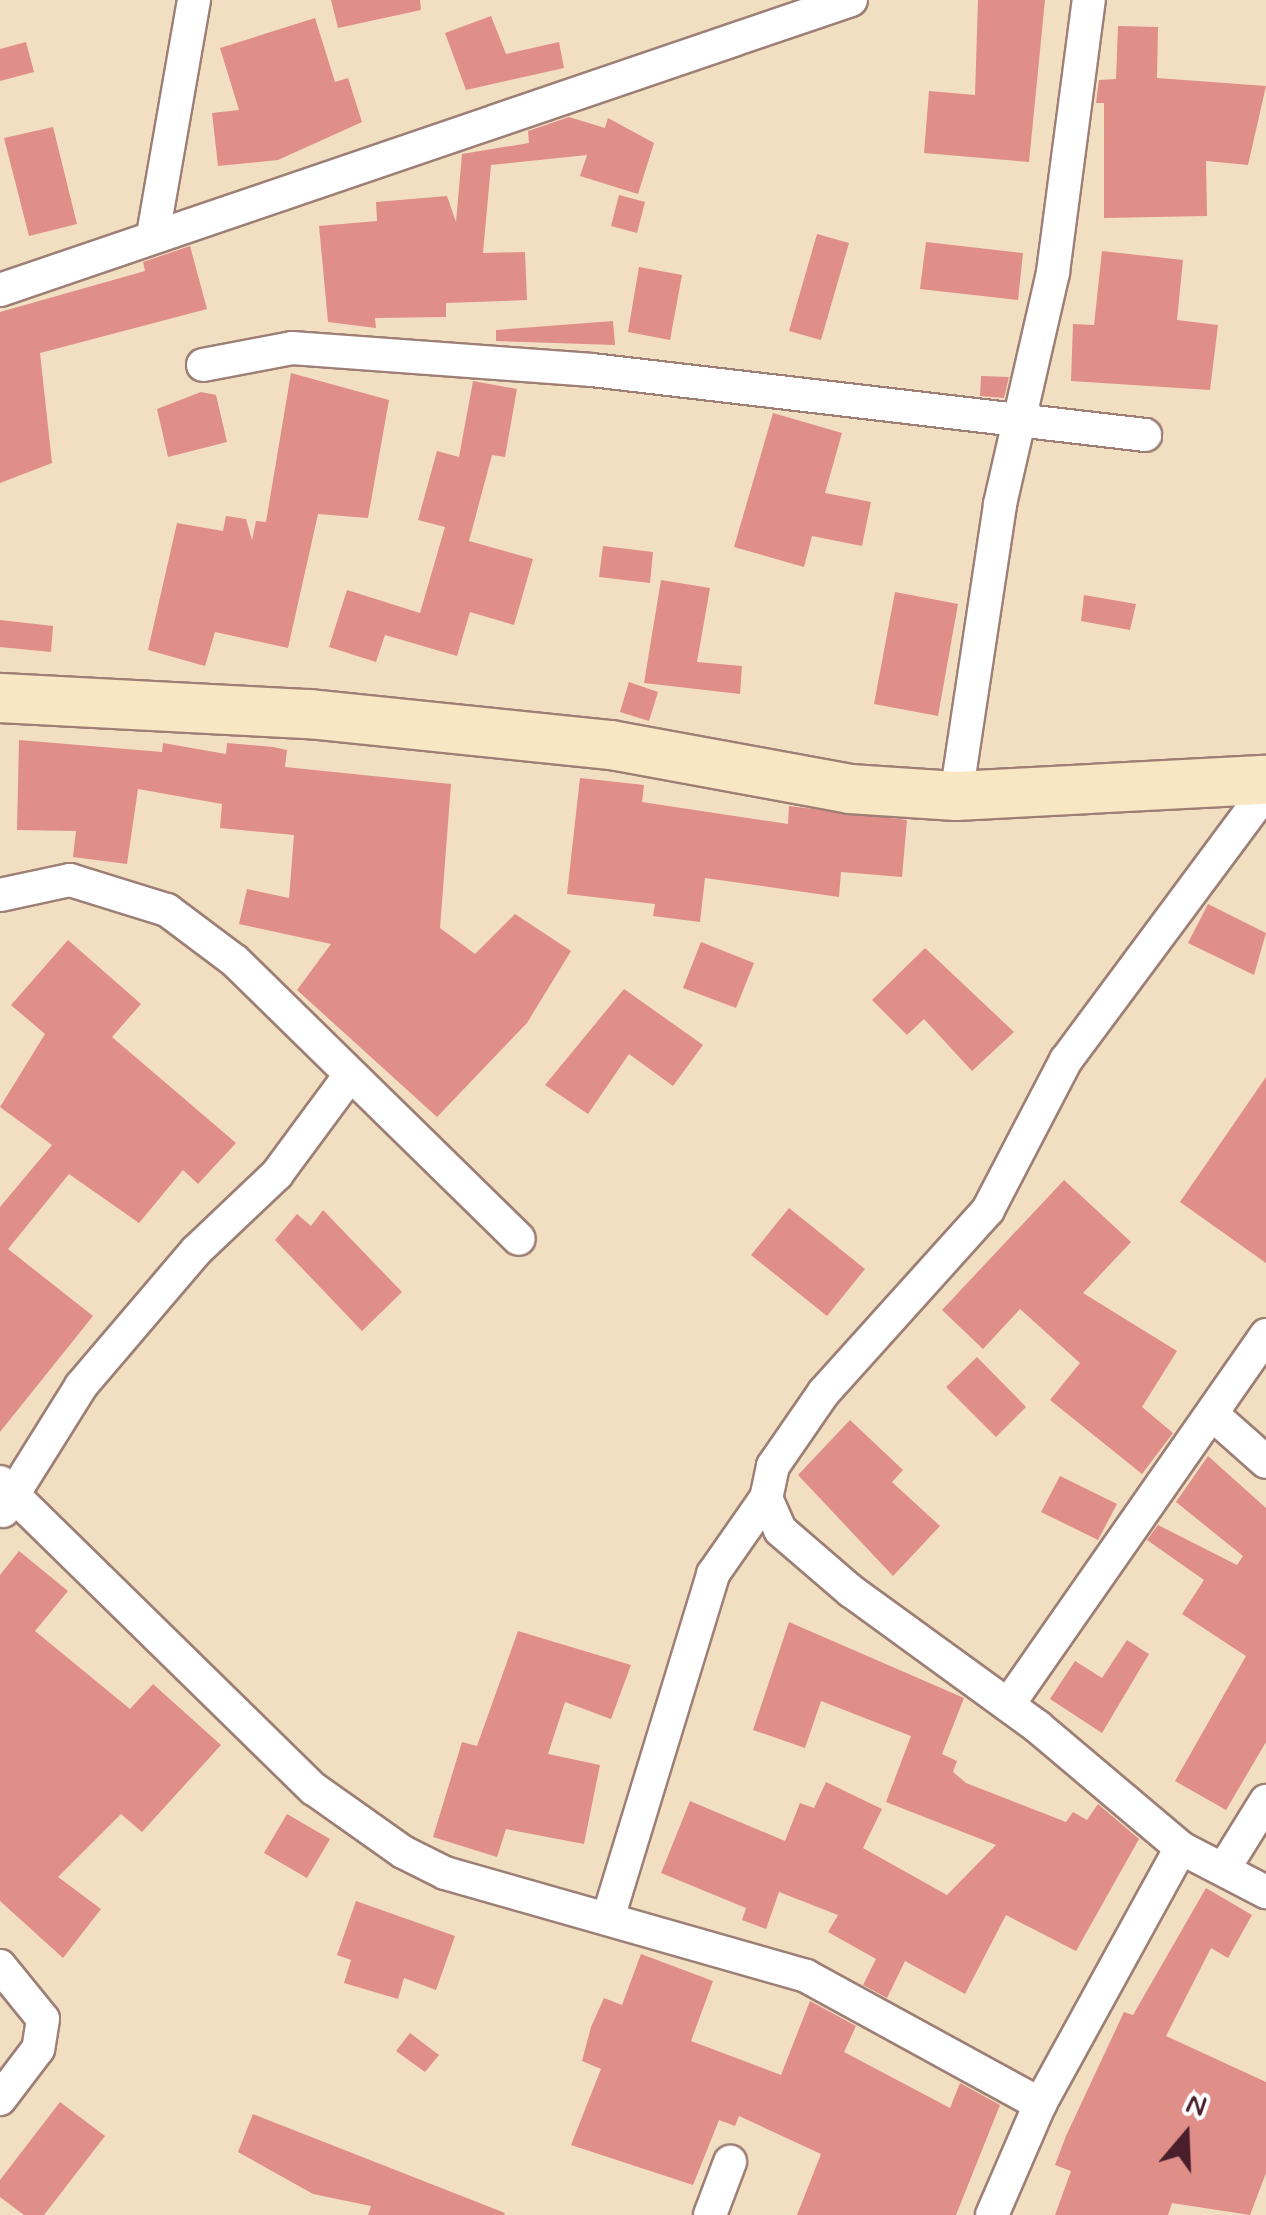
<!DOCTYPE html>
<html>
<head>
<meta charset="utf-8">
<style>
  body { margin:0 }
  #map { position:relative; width:1266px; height:2215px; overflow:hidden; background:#f2dfc2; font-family:Mynerve,sans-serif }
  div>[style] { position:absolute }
  .building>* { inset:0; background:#e08e88 }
  .roads { filter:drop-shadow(2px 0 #9e7f76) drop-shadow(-2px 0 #9e7f76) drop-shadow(0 2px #9e7f76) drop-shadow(0 -2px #9e7f76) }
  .street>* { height:32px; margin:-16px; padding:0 16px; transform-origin:16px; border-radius:16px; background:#fff }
  .secondary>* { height:48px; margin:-24px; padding:0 24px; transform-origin:24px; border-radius:24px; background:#f9e7c3 }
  span { translate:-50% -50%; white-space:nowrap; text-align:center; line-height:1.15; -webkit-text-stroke:9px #fff; paint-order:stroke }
  .north { position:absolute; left:1136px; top:2085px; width:100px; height:100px; -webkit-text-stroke:8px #fff; paint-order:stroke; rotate:19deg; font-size:28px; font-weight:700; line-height:40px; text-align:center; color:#4a1f2b }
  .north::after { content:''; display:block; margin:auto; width:35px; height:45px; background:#4a1f2b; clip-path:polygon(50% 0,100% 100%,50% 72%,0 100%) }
</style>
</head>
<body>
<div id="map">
  <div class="building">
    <i style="clip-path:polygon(331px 0,420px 0,421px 10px,338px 28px)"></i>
    <i style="clip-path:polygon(978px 0,1045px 0,1029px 162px,924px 153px,929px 91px,975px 95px)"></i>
    <i style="clip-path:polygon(491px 16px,506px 54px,559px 42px,564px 68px,466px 90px,445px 33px)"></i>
    <i style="clip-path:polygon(315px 18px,335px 82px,348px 78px,362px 122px,278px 160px,218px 166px,212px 113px,239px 110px,220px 48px)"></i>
    <i style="clip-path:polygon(1118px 26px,1158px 27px,1157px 78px,1266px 86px,1248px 165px,1206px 161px,1207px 216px,1104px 218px,1104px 103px,1096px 103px,1099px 80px,1116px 79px)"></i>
    <i style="clip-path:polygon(26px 42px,34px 72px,0 81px,0 49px)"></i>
    <i style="clip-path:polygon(569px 117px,605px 128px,608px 118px,654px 143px,638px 194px,580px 176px,587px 155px,491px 165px,483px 253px,525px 252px,527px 300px,446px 303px,446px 317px,375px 318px,376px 328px,328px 322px,319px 226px,377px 221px,376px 202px,447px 196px,456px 222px,462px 154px,529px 143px,528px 131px)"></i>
    <i style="clip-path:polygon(53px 127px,77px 224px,29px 236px,4px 138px)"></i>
    <i style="clip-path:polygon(619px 195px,645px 202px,637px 233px,611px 226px)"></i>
    <i style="clip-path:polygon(817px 234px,849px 243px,821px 340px,789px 331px)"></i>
    <i style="clip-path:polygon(926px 242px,1023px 253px,1018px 300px,920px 289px)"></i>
    <i style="clip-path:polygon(190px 246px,207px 309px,40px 353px,52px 463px,0 483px,0 312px,145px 271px,143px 262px)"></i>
    <i style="clip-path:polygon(1102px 251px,1183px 260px,1177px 320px,1218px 325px,1210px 390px,1071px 381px,1073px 324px,1094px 325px)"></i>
    <i style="clip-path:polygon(639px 267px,682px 275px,670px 340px,628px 332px)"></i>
    <i style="clip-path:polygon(613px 321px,615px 345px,496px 341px,496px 330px)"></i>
    <i style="clip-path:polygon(291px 373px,389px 400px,368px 518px,318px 514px,288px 648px,215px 632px,205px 666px,148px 650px,177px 523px,223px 531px,226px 516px,246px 519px,252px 540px,256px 521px,266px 522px)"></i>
    <i style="clip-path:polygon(981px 376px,1009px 377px,1004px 398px,980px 396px)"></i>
    <i style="clip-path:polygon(473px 381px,517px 389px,505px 457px,492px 455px,469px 541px,533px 559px,514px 625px,470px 612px,457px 656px,385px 635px,376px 662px,329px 647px,347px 590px,420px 613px,445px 527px,418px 520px,437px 451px,459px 457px)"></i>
    <i style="clip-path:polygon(201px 392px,216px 395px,227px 442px,168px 457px,157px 409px)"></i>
    <i style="clip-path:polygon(773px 413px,842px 433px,825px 493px,871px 502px,862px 546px,812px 536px,804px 567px,734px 547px)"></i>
    <i style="clip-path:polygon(603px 546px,653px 552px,650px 583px,599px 577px)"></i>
    <i style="clip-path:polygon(661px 580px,710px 588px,697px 662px,742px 666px,740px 694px,644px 683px)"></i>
    <i style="clip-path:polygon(895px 592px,958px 604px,938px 716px,874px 704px)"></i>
    <i style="clip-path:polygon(1084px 595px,1136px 604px,1130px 630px,1081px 621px)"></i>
    <i style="clip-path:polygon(0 620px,53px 626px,51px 652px,0 647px)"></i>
    <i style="clip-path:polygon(629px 682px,658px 692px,649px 721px,620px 712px)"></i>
    <i style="clip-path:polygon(19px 740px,162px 752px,163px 743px,226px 754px,227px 743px,273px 747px,287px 750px,285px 767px,451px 784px,440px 928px,475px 954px,515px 914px,571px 951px,527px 1023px,437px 1117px,297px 990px,331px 944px,239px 924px,247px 889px,289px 898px,294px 835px,220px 828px,222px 804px,138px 789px,127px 864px,73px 857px,76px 831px,17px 830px)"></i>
    <i style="clip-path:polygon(580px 778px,644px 785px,642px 802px,788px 824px,789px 806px,907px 820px,902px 877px,841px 872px,839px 897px,705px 878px,700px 922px,653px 916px,655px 904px,567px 894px)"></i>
    <i style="clip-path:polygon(1208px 904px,1266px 933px,1254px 975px,1188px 943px)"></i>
    <i style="clip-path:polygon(68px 940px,141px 1004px,112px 1037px,236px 1143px,198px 1184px,183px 1170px,139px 1223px,69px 1174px,8px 1249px,93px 1316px,0 1432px,0 1207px,52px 1145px,0 1107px,45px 1034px,11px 1005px)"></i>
    <i style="clip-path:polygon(701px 942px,754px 963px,736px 1008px,683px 988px)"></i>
    <i style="clip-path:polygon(925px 948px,1014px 1032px,972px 1071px,924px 1019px,907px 1035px,872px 1000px)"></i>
    <i style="clip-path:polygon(624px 989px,703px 1045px,673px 1086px,629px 1054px,588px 1114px,545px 1085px)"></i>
    <i style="clip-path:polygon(1266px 1077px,1266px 1263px,1180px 1202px)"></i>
    <i style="clip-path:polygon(1064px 1180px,1131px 1242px,1083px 1293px,1177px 1351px,1142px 1407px,1173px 1433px,1142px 1474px,1050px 1400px,1080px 1363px,1020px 1309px,983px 1349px,942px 1310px)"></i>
    <i style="clip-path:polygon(789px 1208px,865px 1269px,827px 1316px,751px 1255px)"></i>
    <i style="clip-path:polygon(323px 1210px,402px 1292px,362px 1331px,275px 1240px,297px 1214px,311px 1226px)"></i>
    <i style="clip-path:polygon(977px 1357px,1026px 1407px,996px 1437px,946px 1387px)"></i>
    <i style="clip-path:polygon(850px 1420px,903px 1470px,892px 1482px,940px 1526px,893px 1576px,798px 1475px)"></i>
    <i style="clip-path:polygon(1208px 1456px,1266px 1508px,1266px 1742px,1226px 1810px,1175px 1781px,1246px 1656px,1182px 1614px,1204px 1580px,1147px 1540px,1158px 1525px,1237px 1565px,1243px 1556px,1176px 1502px)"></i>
    <i style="clip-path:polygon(1060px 1476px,1117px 1504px,1098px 1540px,1041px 1512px)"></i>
    <i style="clip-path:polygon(19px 1551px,68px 1591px,35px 1631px,130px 1709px,153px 1684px,221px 1745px,142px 1832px,121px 1814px,58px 1877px,101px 1909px,63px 1958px,0 1901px,0 1575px)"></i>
    <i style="clip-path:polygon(789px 1622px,964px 1698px,942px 1754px,957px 1761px,953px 1772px,966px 1783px,1066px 1822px,1073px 1812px,1087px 1820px,1098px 1804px,1139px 1839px,1076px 1951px,1006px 1915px,965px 1994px,905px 1961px,887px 1998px,863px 1985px,876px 1959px,828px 1932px,838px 1915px,779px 1892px,766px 1929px,742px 1920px,746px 1908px,661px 1873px,690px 1801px,785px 1841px,800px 1803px,814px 1808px,826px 1782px,882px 1809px,863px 1848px,947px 1895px,996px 1845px,886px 1802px,911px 1736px,821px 1701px,805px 1748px,753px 1730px)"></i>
    <i style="clip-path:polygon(518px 1631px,631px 1665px,611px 1719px,565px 1702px,548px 1754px,600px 1765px,584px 1844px,506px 1829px,497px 1857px,433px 1837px,462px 1742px,477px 1746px)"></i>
    <i style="clip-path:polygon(1127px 1640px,1149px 1654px,1102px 1733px,1050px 1699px,1075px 1661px,1102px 1678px)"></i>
    <i style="clip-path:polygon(287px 1814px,330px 1839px,307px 1878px,264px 1853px)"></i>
    <i style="clip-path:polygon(1206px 1888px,1252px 1915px,1228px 1958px,1211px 1948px,1166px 2036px,1266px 2082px,1266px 2173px,1250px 2215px,1172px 2203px,1168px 2215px,1055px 2215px,1071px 2171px,1055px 2165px,1066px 2136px,1124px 2012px,1133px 2015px)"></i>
    <i style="clip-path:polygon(356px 1901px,455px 1936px,436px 1990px,404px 1978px,398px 1999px,344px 1983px,351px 1960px,337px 1955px)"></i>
    <i style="clip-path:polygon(641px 1954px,713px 1981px,691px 2041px,781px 2075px,810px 2001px,856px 2026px,844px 2052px,950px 2108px,960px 2083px,1000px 2105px,956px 2215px,797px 2215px,821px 2154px,739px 2116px,735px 2126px,719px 2120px,693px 2185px,571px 2145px,601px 2069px,582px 2061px,591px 2027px,604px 1998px,622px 2005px)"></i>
    <i style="clip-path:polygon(410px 2033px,439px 2055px,425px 2072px,396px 2051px)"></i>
    <i style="clip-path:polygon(60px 2102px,105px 2136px,44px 2215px,24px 2215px,0 2197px,0 2180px)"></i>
    <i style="clip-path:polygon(253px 2114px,505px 2213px,504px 2215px,368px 2215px,371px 2206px,313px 2194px,238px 2152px)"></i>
  </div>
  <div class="roads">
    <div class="street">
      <i style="left:153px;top:235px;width:239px;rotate:-80.1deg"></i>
      <i style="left:0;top:290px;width:899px;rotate:-18.82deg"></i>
      <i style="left:203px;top:365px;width:91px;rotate:-10.8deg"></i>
      <i style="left:292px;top:348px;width:301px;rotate:4.2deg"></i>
      <i style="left:592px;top:370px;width:557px;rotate:6.7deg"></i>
      <i style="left:1266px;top:791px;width:335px;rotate:126.6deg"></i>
      <i style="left:1066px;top:1060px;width:169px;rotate:117.5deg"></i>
      <i style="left:988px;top:1210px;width:245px;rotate:132deg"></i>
      <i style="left:824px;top:1392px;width:90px;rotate:124.6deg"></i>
      <i style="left:773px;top:1466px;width:33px;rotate:102deg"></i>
      <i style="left:766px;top:1498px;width:35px;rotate:66deg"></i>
      <i style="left:780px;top:1530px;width:94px;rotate:40.7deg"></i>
      <i style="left:851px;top:1591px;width:231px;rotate:36deg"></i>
      <i style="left:1038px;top:1727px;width:187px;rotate:40.2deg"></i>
      <i style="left:1181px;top:1848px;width:96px;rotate:27.4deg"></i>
      <i style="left:956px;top:796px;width:295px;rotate:-81.4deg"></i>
      <i style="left:1000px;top:504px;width:238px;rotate:-77.1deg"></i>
      <i style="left:1053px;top:272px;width:274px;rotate:-82.5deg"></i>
      <i style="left:0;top:895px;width:72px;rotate:-12.1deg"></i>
      <i style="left:70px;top:880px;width:102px;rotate:17.2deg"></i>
      <i style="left:167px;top:910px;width:85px;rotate:36.9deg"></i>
      <i style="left:235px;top:961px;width:397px;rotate:44.4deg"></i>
      <i style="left:1212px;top:1414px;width:72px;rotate:41.6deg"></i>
      <i style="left:0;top:1482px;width:439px;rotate:44.4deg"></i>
      <i style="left:314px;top:1789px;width:109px;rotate:35.3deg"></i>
      <i style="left:403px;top:1852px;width:47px;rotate:26.6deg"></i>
      <i style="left:445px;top:1873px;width:375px;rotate:15.9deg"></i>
      <i style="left:806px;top:1976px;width:267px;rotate:28.7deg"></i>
      <i style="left:3px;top:1511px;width:147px;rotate:-58deg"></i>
      <i style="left:81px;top:1386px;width:177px;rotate:-49.6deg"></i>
      <i style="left:196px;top:1251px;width:112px;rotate:-43.5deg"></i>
      <i style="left:277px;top:1174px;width:118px;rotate:-53.6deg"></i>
      <i style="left:1008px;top:1705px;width:451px;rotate:-55.1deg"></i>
      <i style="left:1225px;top:1867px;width:78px;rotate:-58.2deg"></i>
      <i style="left:609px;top:1915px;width:357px;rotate:-73deg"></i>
      <i style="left:713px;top:1574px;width:93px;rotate:-55.1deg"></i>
      <i style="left:0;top:1966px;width:68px;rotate:50.9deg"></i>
      <i style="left:43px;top:2019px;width:30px;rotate:99deg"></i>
      <i style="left:38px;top:2049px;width:63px;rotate:127.2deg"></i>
      <i style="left:710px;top:2215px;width:57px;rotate:-69.3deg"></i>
      <i style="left:992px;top:2215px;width:121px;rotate:-66.6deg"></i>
      <i style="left:1040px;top:2104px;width:292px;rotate:-61.2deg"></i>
    </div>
    <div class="secondary">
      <i style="left:0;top:698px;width:310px;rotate:3deg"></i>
      <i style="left:310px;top:714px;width:303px;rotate:5.9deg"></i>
      <i style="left:611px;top:745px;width:243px;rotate:10.4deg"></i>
      <i style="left:850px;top:789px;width:106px;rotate:3.8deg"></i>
      <i style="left:956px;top:796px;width:310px;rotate:-3deg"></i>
    </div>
  </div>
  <div class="north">N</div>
</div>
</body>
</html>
